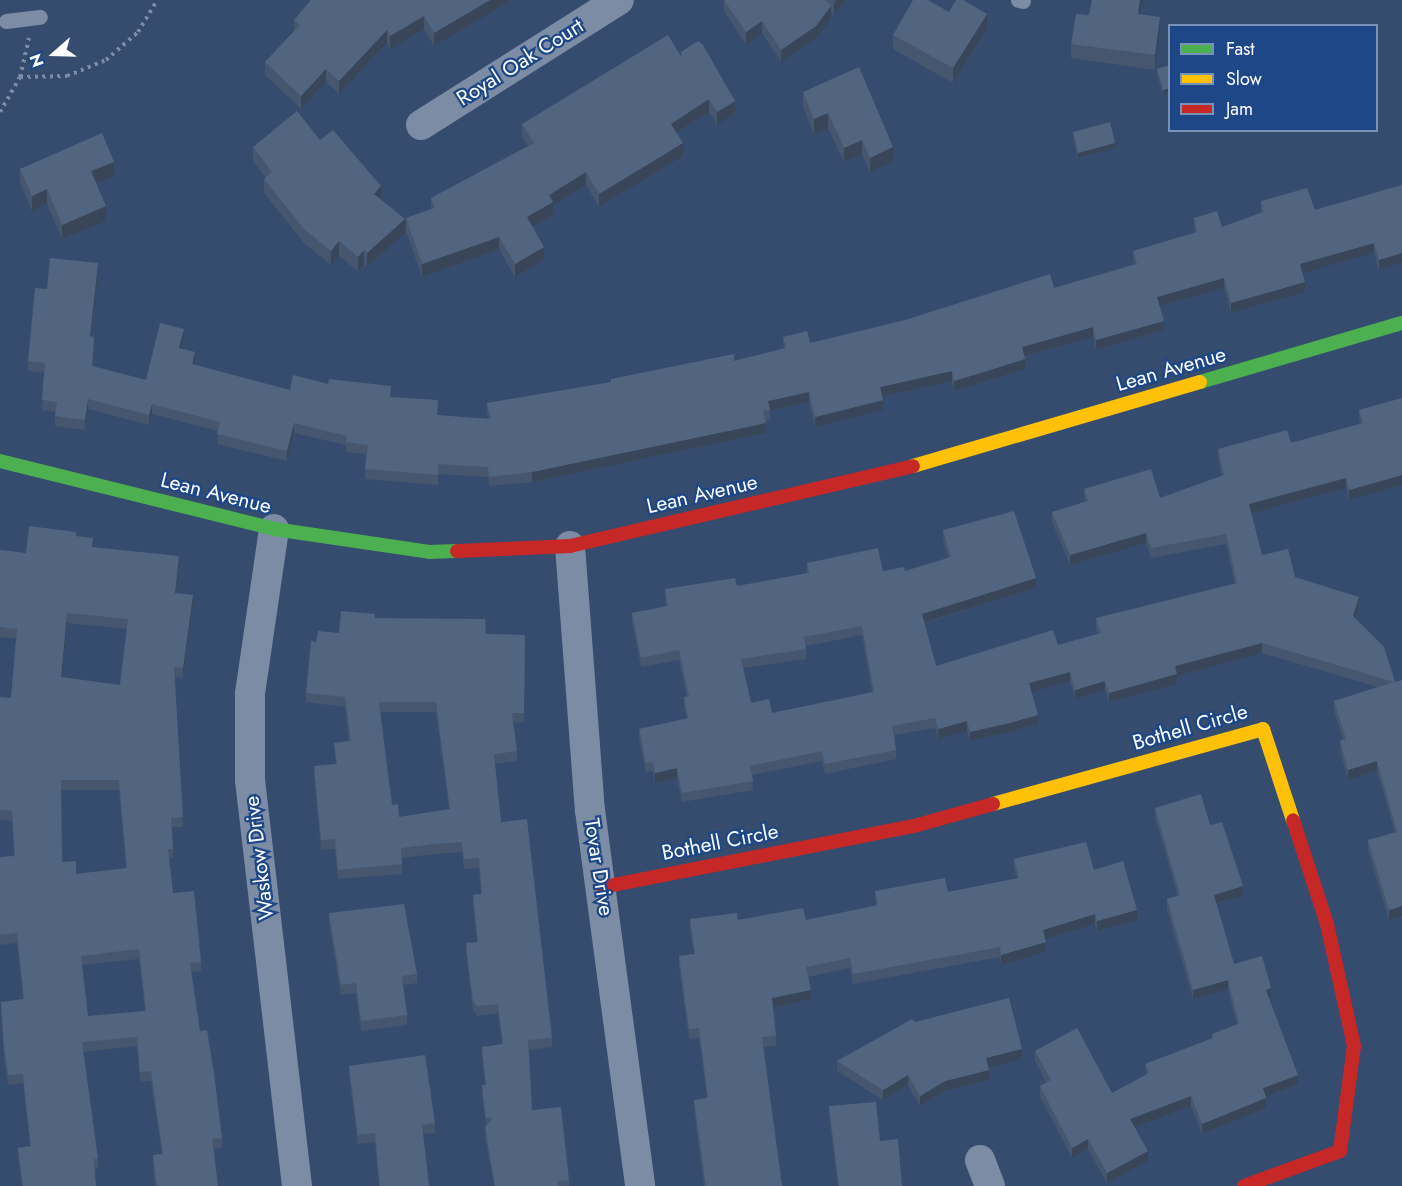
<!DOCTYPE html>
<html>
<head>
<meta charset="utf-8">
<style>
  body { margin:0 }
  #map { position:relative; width:1402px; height:1186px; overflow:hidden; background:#354c6f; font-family:Jost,sans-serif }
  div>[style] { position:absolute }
  .path>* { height:4px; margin-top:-2px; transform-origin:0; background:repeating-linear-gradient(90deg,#7c8ca5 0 3px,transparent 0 7.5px) }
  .lane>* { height:15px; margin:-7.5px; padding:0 7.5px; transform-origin:7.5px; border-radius:7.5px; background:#7c8ca5 }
  .street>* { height:30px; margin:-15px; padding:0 15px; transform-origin:15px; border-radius:15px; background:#7c8ca5 }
  .fast>* { height:14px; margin:-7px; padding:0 7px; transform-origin:7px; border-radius:7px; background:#4caf50 }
  .slow>* { height:14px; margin:-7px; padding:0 7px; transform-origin:7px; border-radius:7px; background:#ffc107 }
  .jam>* { height:14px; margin:-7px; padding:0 7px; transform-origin:7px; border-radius:7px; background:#c62828 }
  .wall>* { inset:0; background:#46566e }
  .shaded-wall>* { inset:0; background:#39465a }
  .building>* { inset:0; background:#516480 }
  span { translate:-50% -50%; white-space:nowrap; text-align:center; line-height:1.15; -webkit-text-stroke:4.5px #1d4787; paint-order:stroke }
  .street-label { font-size:21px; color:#fff }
  .legend { position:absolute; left:1168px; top:24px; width:210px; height:108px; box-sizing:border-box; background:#1d4787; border:2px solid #7791b7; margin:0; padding:8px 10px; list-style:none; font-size:18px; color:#fff }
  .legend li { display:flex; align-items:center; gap:12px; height:30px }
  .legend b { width:30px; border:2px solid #7791b7 }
  .north { position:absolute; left:24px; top:24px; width:60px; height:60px; -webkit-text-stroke:4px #1d4787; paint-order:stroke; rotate:250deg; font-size:16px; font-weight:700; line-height:24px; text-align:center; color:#fff }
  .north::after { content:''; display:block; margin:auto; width:21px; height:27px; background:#fff; clip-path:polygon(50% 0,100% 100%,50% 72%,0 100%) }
</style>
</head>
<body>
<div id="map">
  <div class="path">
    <i style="left:20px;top:77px;width:47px;rotate:-1.2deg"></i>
    <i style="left:67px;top:76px;width:42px;rotate:-22.3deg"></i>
    <i style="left:106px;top:60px;width:43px;rotate:-41.2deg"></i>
    <i style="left:138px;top:32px;width:37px;rotate:-59deg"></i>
    <i style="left:0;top:112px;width:40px;rotate:-60.3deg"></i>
    <i style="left:20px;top:77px;width:40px;rotate:-77deg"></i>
  </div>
  <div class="lane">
    <i style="left:1018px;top:0;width:5px;rotate:11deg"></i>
    <i style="left:6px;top:21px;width:34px;rotate:-7deg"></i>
  </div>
  <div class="street">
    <i style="left:421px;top:125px;width:234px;rotate:-32.3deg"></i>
    <i style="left:274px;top:529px;width:167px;rotate:98.3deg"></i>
    <i style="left:250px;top:694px;width:86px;rotate:90deg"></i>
    <i style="left:250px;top:780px;width:409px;rotate:83.4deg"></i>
    <i style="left:570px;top:546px;width:265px;rotate:85.7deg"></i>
    <i style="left:590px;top:810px;width:379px;rotate:82.4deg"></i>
    <i style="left:980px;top:1160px;width:28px;rotate:69deg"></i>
  </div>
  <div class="fast">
    <i style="left:1200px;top:382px;width:210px;rotate:-16.3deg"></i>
    <i style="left:0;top:461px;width:282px;rotate:13.9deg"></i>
    <i style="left:274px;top:529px;width:157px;rotate:8.4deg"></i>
    <i style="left:429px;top:552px;width:28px;rotate:-2deg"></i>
  </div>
  <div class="slow">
    <i style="left:913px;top:466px;width:299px;rotate:-16.3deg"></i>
    <i style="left:993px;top:804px;width:280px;rotate:-15.5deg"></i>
    <i style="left:1263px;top:729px;width:96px;rotate:71.8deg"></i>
  </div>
  <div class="jam">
    <i style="left:457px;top:551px;width:113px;rotate:-2.5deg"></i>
    <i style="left:570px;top:546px;width:352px;rotate:-13.1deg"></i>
    <i style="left:603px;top:887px;width:317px;rotate:-11.1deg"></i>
    <i style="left:914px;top:826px;width:82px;rotate:-15.6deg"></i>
    <i style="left:1244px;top:1186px;width:102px;rotate:-20deg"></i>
    <i style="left:1340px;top:1151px;width:106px;rotate:-82.4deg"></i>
    <i style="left:1354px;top:1046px;width:125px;rotate:-102.5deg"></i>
    <i style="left:1327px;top:924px;width:109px;rotate:-108.1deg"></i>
  </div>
  <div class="wall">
    <i style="clip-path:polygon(311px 0,512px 0,434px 46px,424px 29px,390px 49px,387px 43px,339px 94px,326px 82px,301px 109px,265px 75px,265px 62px,294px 31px,294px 20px)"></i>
    <i style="clip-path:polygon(724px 0,846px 0,834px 15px,831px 13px,831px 19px,816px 39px,781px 62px,762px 33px,746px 45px,724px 11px)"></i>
    <i style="clip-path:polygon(949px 12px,987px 28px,953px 83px,893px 49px,893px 35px)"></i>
    <i style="clip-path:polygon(1141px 14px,1160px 31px,1155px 70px,1071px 58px,1071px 44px,1089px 15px)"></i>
    <i style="clip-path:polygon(681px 52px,735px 113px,717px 125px,709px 112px,676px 133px,683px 156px,599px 207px,586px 185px,553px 206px,553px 215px,533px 226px,544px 260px,515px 277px,499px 249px,422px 277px,406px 231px,406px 218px,431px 209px,431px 198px,528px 146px,522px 137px,522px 124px,681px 55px)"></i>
    <i style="clip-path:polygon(1170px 65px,1170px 93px,1163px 95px,1157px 74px,1157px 69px)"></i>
    <i style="clip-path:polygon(803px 92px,893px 162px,870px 172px,862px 154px,844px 162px,828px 128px,814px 134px,803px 107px)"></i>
    <i style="clip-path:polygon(1073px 132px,1115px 148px,1078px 158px,1073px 137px)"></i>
    <i style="clip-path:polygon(320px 140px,381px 199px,405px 233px,367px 267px,364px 264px,358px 271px,339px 256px,331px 265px,304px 243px,264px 193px,264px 179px,266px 178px,253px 161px,253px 147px)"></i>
    <i style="clip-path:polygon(20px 169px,114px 176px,96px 184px,106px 221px,62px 239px,47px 204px,32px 211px,20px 183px)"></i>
    <i style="clip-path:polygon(1402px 185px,1402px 263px,1379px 270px,1374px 253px,1303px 273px,1305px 292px,1231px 313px,1224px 288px,1160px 306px,1164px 330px,1096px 350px,1093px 337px,1025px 356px,1025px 369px,987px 381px,954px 391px,952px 381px,882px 397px,883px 410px,815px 427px,809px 402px,770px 411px,770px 420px,765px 421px,766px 433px,532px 482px,489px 486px,488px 477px,438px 474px,438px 485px,365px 479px,366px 454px,346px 452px,346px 445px,294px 433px,287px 461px,217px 444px,218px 431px,152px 414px,149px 425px,88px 409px,85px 430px,55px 426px,55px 412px,42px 410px,44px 373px,28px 371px,28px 361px,47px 289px,98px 273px,91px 337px,94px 347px,92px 366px,146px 380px,184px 339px,182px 349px,195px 362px,194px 365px,290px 390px,328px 384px,391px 397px,437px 416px,489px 419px,487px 413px,487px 403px,734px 361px,784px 349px,783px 337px,810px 343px,1054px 288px,1134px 264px,1133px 260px,1133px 251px,1195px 233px,1194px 228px,1194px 218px,1222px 227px,1261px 213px,1261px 201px,1315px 210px)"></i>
    <i style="clip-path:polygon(evenodd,1402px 398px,1402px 485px,1349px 500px,1346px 488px,1251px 513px,1262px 555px,1295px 577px,1359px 606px,1355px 619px,1395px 682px,1402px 680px,1402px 916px,1389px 920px,1368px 850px,1368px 840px,1395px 832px,1377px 771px,1348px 780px,1340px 750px,1340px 741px,1343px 740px,1334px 711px,1334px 701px,1378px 687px,1262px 653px,1177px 676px,1177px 684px,1109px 702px,1105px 690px,1075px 699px,1070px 681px,1031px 692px,1038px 724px,1010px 732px,970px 741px,967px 731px,938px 739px,935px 728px,894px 735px,896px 750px,896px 759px,825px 774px,822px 761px,752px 775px,753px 790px,682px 802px,677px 778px,655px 783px,653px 771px,646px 773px,639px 738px,639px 729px,687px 719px,684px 707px,684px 697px,687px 697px,679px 660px,641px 667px,632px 622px,632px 613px,666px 606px,665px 599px,665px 589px,737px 586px,807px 573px,807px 563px,883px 571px,905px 571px,948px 558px,943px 540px,943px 530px,1036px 588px,924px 623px,936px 666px,1058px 645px,1098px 634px,1096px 628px,1096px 618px,1235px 584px,1226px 544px,1151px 558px,1146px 543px,1070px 565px,1052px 522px,1052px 512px,1085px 502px,1084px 489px,1160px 498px,1222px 476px,1218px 458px,1218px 449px,1291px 443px,1360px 424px,1359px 419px,1359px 410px,1402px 398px,862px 635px,872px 692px,772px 713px,751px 703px,743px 668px,806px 659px,806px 646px,862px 635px)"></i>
    <i style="clip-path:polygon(evenodd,76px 536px,93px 547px,179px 565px,176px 594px,193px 605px,183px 678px,175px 677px,183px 827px,172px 827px,173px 858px,169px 859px,173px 893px,201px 962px,201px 971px,191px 972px,200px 1031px,222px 1138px,222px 1148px,214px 1149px,218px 1186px,155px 1186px,153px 1165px,153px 1155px,162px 1154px,151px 1081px,140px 1082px,137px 1046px,83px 1052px,98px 1159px,98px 1168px,94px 1169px,96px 1186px,22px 1186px,18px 1157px,18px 1148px,30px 1146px,23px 1083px,8px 1085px,4px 1055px,1px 1011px,1px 1002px,23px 999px,17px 943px,0 945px,0 857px,14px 856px,12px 821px,0 820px,0 697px,11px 698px,16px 639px,0 637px,0 550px,26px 553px,76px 536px,67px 623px,127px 629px,120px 685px,62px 678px,67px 623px,76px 536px,61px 790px,119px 790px,126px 868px,76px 874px,62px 862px,61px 790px,76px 536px,139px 959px,145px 1011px,88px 1016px,82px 965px,139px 959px)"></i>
    <i style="clip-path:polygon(evenodd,375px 618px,486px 634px,525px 635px,524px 722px,513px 723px,517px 751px,517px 761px,495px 764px,501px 822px,552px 1038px,552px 1047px,529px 1050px,532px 1110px,569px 1180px,569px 1186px,494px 1186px,485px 1136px,486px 1126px,482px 1095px,482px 1085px,485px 1085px,482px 1057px,482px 1047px,502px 1044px,498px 1013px,477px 1016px,473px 1010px,466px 953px,466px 943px,477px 942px,473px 905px,473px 895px,481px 894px,479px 868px,464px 869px,462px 852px,434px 854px,402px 858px,402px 874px,338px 879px,335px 849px,321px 850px,314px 776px,314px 766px,336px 764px,334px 743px,349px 741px,345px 707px,306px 702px,306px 693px,316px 642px,375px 618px,380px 712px,436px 712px,449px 809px,399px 817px,392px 805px,380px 712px)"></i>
    <i style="clip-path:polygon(1155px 808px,1210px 825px,1243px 896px,1216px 904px,1234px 964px,1271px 998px,1269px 998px,1298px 1084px,1266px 1097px,1266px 1108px,1202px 1134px,1191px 1106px,1135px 1127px,1148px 1161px,1107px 1183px,1088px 1149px,1072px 1158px,1040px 1096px,1040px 1086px,1046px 1082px,1035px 1061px,1035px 1051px,1112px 1093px,1146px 1075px,1145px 1064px,1212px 1039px,1212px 1034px,1237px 1024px,1228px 989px,1193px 999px,1167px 909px,1167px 899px,1178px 896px,1155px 817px)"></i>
    <i style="clip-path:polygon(1014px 859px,1094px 870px,1137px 920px,1097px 931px,1095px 924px,1046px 939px,1046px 952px,1001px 965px,1000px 957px,853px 984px,850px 968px,808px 977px,811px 999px,773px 1008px,776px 1036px,776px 1046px,763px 1047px,782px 1186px,704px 1186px,694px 1110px,694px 1100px,707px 1098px,699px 1038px,689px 1039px,679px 966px,679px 956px,694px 954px,690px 929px,690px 919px,806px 920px,876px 906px,875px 891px,948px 892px,1017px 878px,1014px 869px)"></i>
    <i style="clip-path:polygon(329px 913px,417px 974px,417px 983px,403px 985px,407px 1015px,407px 1025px,361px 1031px,356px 993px,341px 995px,329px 923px)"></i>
    <i style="clip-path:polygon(915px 1022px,1022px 1059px,988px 1067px,989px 1080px,945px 1091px,920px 1106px,908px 1085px,883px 1100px,837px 1071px,837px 1061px)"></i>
    <i style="clip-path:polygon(349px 1066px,435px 1123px,435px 1133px,423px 1134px,429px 1186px,379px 1186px,375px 1142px,358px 1144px,349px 1076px)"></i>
    <i style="clip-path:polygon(829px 1106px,880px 1141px,902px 1186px,838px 1186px,829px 1116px)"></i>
  </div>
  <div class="shaded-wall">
    <i style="clip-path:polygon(490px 0,512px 0,434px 46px,434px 33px)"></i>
    <i style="clip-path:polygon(836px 0,846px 0,834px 15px,834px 3px)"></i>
    <i style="clip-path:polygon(1140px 0,1143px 0,1138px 28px,1138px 14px)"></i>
    <i style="clip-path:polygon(831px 6px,831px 19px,816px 39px,781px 62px,781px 50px)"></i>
    <i style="clip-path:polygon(987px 14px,987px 28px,953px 83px,953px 68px)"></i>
    <i style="clip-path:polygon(424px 16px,424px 29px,390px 49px,390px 36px)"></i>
    <i style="clip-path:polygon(1160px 17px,1160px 31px,1155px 70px,1155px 55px)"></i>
    <i style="clip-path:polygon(762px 21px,762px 33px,746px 45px,746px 32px)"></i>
    <i style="clip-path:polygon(387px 30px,387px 43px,339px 94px,339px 81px)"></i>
    <i style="clip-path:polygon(326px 69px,326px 82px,301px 109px,301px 96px)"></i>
    <i style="clip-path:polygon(1170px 88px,1170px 93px,1163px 95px,1163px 90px)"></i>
    <i style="clip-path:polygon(709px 99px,709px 112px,671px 136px,671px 124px)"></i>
    <i style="clip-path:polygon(735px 101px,735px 113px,717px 125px,717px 112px)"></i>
    <i style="clip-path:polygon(828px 113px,828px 128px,814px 134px,814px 119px)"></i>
    <i style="clip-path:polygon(862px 140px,862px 154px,844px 162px,844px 148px)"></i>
    <i style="clip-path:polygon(683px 143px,683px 156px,599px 207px,599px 194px)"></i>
    <i style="clip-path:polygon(1115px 143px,1115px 148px,1078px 158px,1078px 153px)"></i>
    <i style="clip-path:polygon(893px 147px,893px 162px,870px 172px,870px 158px)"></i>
    <i style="clip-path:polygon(114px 162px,114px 176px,91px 186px,91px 171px)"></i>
    <i style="clip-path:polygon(586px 172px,586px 185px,553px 206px,553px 215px,527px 230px,527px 217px,549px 195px)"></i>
    <i style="clip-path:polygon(381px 186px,381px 200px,374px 194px)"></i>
    <i style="clip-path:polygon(47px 189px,47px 204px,32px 211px,32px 196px)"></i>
    <i style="clip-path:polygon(106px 206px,106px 221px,62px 239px,62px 225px)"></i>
    <i style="clip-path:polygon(405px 219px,405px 233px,367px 267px,367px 253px)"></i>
    <i style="clip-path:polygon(499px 237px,499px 249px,422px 277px,422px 264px)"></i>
    <i style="clip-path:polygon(339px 241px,339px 256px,331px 265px,331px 251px)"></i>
    <i style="clip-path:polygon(1374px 243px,1374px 253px,1300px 274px,1300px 264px)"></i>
    <i style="clip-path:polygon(544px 247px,544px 260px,515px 277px,515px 264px)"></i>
    <i style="clip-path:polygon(364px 250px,364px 264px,358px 271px,358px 257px)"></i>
    <i style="clip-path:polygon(1402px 253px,1402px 263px,1379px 270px,1379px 260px)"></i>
    <i style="clip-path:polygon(98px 263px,98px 273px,90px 346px,90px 336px)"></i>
    <i style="clip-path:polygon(1224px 278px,1224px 288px,1157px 307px,1157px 297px)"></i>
    <i style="clip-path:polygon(1305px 282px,1305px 292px,1231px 313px,1231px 303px)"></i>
    <i style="clip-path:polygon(1164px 321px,1164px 330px,1096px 350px,1096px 340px)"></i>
    <i style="clip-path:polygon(1093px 327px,1093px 337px,1022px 357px,1022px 347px)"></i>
    <i style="clip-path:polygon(184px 329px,184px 339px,179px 358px,179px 348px)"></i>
    <i style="clip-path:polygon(195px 352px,195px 362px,192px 374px,192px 364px)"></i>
    <i style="clip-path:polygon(1025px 359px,1025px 369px,954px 391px,954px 381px)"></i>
    <i style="clip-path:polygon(952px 371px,952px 381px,880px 397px,880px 387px)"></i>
    <i style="clip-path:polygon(809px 392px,809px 402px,770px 411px,768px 401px)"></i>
    <i style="clip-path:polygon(88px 399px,88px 409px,85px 430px,85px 420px)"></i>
    <i style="clip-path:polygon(883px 400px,883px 410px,815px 427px,815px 417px)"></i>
    <i style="clip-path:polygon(152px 404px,152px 414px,149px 425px,149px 415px)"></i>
    <i style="clip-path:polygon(294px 423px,294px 433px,287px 461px,287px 451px)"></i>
    <i style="clip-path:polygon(766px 423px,766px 433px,532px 482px,532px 472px)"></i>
    <i style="clip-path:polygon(1402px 475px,1402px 485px,1349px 500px,1349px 490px)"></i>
    <i style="clip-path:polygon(1346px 478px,1346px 488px,1249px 514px,1249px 504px)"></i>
    <i style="clip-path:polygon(1146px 533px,1146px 543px,1070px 565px,1070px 555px)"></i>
    <i style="clip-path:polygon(179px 556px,179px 565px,175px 603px,175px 593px)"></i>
    <i style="clip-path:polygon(1036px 578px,1036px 588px,922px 623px,922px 614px)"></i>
    <i style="clip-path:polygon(193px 595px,193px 605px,183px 678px,183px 668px)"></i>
    <i style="clip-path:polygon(1359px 597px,1359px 606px,1353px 626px,1353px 616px)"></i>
    <i style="clip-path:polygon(67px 613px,67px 623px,61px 687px,61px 677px)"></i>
    <i style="clip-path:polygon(1262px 643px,1262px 653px,1177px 676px,1177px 684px,1109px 702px,1109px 693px,1175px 666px)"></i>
    <i style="clip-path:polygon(1070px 672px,1070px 681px,1029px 693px,1029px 683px)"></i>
    <i style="clip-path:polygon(1105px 681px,1105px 690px,1075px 699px,1075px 690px)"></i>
    <i style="clip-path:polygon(1038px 715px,1038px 724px,1010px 732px,970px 741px,970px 732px)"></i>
    <i style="clip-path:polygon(967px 721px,967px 731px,938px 739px,938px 729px)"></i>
    <i style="clip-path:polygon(1377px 761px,1377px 771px,1348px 780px,1348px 770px)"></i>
    <i style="clip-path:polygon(677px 768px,677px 778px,655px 783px,655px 773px)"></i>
    <i style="clip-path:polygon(1243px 886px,1243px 896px,1214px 904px,1214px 895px)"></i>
    <i style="clip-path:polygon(1402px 906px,1402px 916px,1389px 920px,1389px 910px)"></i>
    <i style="clip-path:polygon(1137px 910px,1137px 920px,1097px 931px,1097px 921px)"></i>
    <i style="clip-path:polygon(1095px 914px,1095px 924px,1043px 940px,1043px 930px)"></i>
    <i style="clip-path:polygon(1046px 942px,1046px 952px,1001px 965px,1001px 955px)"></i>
    <i style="clip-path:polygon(1228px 980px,1228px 989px,1193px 999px,1193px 990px)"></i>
    <i style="clip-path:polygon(1271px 988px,1271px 998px,1266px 999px,1266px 990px)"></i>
    <i style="clip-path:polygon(811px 990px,811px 999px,772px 1008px,772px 998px)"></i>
    <i style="clip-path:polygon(1022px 1049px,1022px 1059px,986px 1068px,986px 1058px)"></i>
    <i style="clip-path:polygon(989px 1070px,989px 1080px,945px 1091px,920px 1106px,920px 1096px,945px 1081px)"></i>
    <i style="clip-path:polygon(908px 1075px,908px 1085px,883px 1100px,883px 1090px)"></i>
    <i style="clip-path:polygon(1298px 1075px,1298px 1084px,1263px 1098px,1263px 1088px)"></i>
    <i style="clip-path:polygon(1191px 1096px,1191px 1106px,1130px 1129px,1130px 1119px)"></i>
    <i style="clip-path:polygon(1266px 1098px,1266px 1108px,1202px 1134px,1202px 1124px)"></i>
    <i style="clip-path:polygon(1088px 1139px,1088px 1149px,1072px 1158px,1072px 1148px)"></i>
    <i style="clip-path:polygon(1148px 1151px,1148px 1161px,1107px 1183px,1107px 1173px)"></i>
  </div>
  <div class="building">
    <i style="clip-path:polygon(311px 0,490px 0,434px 33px,424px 16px,390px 36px,387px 30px,339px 81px,326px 69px,301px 96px,265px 62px,300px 25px,294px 20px)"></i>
    <i style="clip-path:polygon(724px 0,826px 0,831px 6px,816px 26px,781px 50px,762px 21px,746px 32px)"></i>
    <i style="clip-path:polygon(913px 0,928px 0,949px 12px,956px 0,963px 0,987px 14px,953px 68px,893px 35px)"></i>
    <i style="clip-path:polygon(1092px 0,1140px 0,1138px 14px,1160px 17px,1155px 55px,1071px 44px,1076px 14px,1089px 15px)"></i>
    <i style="clip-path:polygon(668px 35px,682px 58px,681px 52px,698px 41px,703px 45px,735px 101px,717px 112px,709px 99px,671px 124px,683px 143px,599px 194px,586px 172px,549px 195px,553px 202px,527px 217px,544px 247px,515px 264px,499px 237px,422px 264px,406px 218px,435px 208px,431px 198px,534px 143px,522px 124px)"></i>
    <i style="clip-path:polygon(1170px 65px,1170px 88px,1163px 90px,1157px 69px)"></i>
    <i style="clip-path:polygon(859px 67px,893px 147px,870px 158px,862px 140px,844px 148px,828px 113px,814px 119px,803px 92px)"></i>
    <i style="clip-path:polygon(297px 111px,320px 140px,333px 130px,381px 186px,374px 194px,405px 219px,367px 253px,364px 250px,358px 257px,339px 241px,331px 251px,304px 229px,264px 179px,272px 172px,253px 147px)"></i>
    <i style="clip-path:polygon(1110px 122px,1115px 143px,1078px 153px,1073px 132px)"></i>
    <i style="clip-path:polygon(102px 133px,114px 162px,91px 171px,106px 206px,62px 225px,47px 189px,32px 196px,20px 169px)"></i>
    <i style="clip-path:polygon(1402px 185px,1402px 253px,1379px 260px,1374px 243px,1300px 264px,1305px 282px,1231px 303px,1224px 278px,1157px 297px,1164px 321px,1096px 340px,1093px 327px,1022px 347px,1025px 359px,987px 371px,954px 381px,952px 371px,880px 387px,883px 400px,815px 417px,809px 392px,768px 401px,770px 410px,763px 411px,766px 423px,532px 472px,489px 477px,488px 467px,438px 464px,438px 475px,365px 469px,368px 445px,346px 442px,347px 436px,294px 423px,287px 451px,217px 434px,220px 422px,152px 404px,149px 415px,88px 399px,85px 420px,55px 416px,57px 402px,42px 400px,45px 363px,28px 361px,35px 288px,47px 289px,50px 258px,98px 263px,90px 336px,94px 337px,92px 366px,146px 380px,160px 323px,184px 329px,179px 348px,195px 352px,192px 364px,290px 390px,293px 375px,328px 384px,329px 379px,391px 386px,390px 397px,438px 400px,437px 415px,491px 419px,487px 403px,611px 382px,611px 379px,734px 354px,734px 361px,786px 348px,783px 337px,807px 331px,810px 343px,905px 320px,1050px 274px,1054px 288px,1137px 264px,1133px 251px,1197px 232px,1194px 218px,1217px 211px,1222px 227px,1263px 212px,1261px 201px,1307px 188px,1315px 210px)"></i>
    <i style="clip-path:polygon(evenodd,1402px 398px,1402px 475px,1349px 490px,1346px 478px,1249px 504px,1262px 555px,1288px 549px,1295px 577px,1359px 597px,1353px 616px,1384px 647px,1395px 682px,1402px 680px,1402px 906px,1389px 910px,1368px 840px,1397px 832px,1377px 761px,1348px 770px,1340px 741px,1346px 739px,1334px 701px,1394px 682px,1262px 643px,1175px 666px,1177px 674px,1109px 693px,1105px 681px,1075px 690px,1070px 672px,1029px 683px,1038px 715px,1010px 723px,970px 732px,967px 721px,938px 729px,935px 718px,892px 726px,896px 750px,825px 764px,822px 751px,750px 766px,753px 781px,682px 793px,677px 768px,655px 773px,653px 762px,646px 763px,639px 729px,688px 718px,684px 697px,689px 696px,679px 650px,641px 658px,632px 613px,668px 606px,665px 589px,735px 578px,737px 586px,809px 573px,807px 563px,878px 548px,883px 571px,904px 567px,905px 571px,951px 557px,943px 530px,1014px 511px,1036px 578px,922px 614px,936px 666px,1053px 630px,1058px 645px,1101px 633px,1096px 618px,1237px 583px,1226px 534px,1151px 548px,1146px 533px,1070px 555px,1052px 512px,1088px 501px,1084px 489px,1151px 469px,1160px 498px,1224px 475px,1218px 449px,1287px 430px,1291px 443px,1363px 423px,1359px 410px,1402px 398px,862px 626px,874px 692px,772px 713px,769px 699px,751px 703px,741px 659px,806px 649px,804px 637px,862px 626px)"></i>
    <i style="clip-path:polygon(evenodd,29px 526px,76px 532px,76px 536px,93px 538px,92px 547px,179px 556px,175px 593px,193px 595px,183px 668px,174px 667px,183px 817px,171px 818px,173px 849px,168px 849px,173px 893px,194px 891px,201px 962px,190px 963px,200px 1031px,207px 1030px,214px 1073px,222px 1138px,212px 1139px,218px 1186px,157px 1186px,153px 1155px,163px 1154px,151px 1071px,140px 1072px,137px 1037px,82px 1042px,98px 1159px,94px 1159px,96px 1186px,23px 1186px,18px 1148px,31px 1146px,23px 1074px,8px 1075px,4px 1046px,1px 1002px,24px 999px,17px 933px,0 935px,0 857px,15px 856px,12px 811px,0 810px,0 697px,11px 698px,17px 629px,0 627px,0 550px,26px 553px,29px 526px,67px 613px,128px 619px,120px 685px,61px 677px,67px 613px,29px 526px,61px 780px,119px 780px,127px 868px,76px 874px,76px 861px,62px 862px,61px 780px,29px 526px,139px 949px,146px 1011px,88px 1016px,81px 956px,139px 949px)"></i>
    <i style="clip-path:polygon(evenodd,341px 611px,375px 614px,375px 618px,485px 619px,486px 634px,525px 635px,524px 713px,512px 713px,517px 751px,494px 754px,501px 822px,527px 819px,552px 1038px,528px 1040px,532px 1110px,561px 1107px,569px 1180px,558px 1181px,558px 1186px,495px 1186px,485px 1127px,493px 1118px,486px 1118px,482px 1085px,486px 1085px,482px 1047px,503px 1044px,498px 1004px,477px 1006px,473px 1001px,466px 943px,478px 942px,473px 895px,482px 894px,479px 858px,464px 859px,462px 842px,434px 844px,401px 848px,402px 864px,338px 870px,335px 839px,321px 840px,314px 766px,337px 764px,334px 743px,351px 741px,345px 697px,306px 693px,311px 641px,316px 642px,318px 631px,339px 633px,341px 611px,379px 702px,436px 702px,450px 809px,399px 817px,398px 804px,392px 805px,379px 702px)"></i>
    <i style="clip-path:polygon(1201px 794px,1210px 825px,1222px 822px,1243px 886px,1214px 895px,1234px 964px,1262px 956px,1271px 988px,1266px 990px,1298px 1075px,1263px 1088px,1266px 1098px,1202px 1124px,1191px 1096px,1130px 1119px,1148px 1151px,1107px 1173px,1088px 1139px,1072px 1148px,1040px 1086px,1051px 1080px,1035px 1051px,1077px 1028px,1112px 1093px,1149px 1073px,1145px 1064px,1213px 1038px,1212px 1034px,1239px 1024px,1228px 980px,1193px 990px,1167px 899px,1180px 895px,1155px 808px)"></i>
    <i style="clip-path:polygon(1086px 842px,1094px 870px,1123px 861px,1137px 910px,1097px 921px,1095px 914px,1043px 930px,1046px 942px,1001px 955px,1000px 947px,853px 974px,850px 958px,806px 967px,811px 990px,772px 998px,776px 1036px,762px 1037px,782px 1186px,706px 1186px,694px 1100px,708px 1098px,699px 1028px,689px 1029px,679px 956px,695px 954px,690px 919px,737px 913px,738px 920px,803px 908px,806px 920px,878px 905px,875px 891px,945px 878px,948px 892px,1019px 878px,1014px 859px)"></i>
    <i style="clip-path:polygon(404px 904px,417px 974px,402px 976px,407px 1015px,361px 1021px,356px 983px,341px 985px,329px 913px)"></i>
    <i style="clip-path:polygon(1009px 998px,1022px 1049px,986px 1058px,989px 1070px,945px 1081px,920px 1096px,908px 1075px,883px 1090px,837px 1061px,912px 1019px,915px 1022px)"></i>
    <i style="clip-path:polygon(425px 1055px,435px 1123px,422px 1125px,429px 1186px,380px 1186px,375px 1133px,358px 1135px,349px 1066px)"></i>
    <i style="clip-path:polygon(876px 1102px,880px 1141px,898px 1139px,902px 1186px,839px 1186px,829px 1106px)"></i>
  </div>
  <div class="street-label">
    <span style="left:520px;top:62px;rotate:-32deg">Royal Oak Court</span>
    <span style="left:1171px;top:369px;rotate:-16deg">Lean Avenue</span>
    <span style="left:216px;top:493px;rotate:14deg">Lean Avenue</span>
    <span style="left:702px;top:494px;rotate:-13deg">Lean Avenue</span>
    <span style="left:1190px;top:727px;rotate:-16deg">Bothell Circle</span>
    <span style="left:720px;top:842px;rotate:-11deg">Bothell Circle</span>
    <span style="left:259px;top:858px;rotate:-97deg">Waskow Drive</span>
    <span style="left:599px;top:867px;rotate:81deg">Tovar Drive</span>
  </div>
  <ul class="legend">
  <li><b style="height:8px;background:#4caf50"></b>Fast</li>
  <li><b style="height:8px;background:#ffc107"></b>Slow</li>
  <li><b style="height:8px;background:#c62828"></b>Jam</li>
  </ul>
  <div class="north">N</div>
</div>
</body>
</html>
